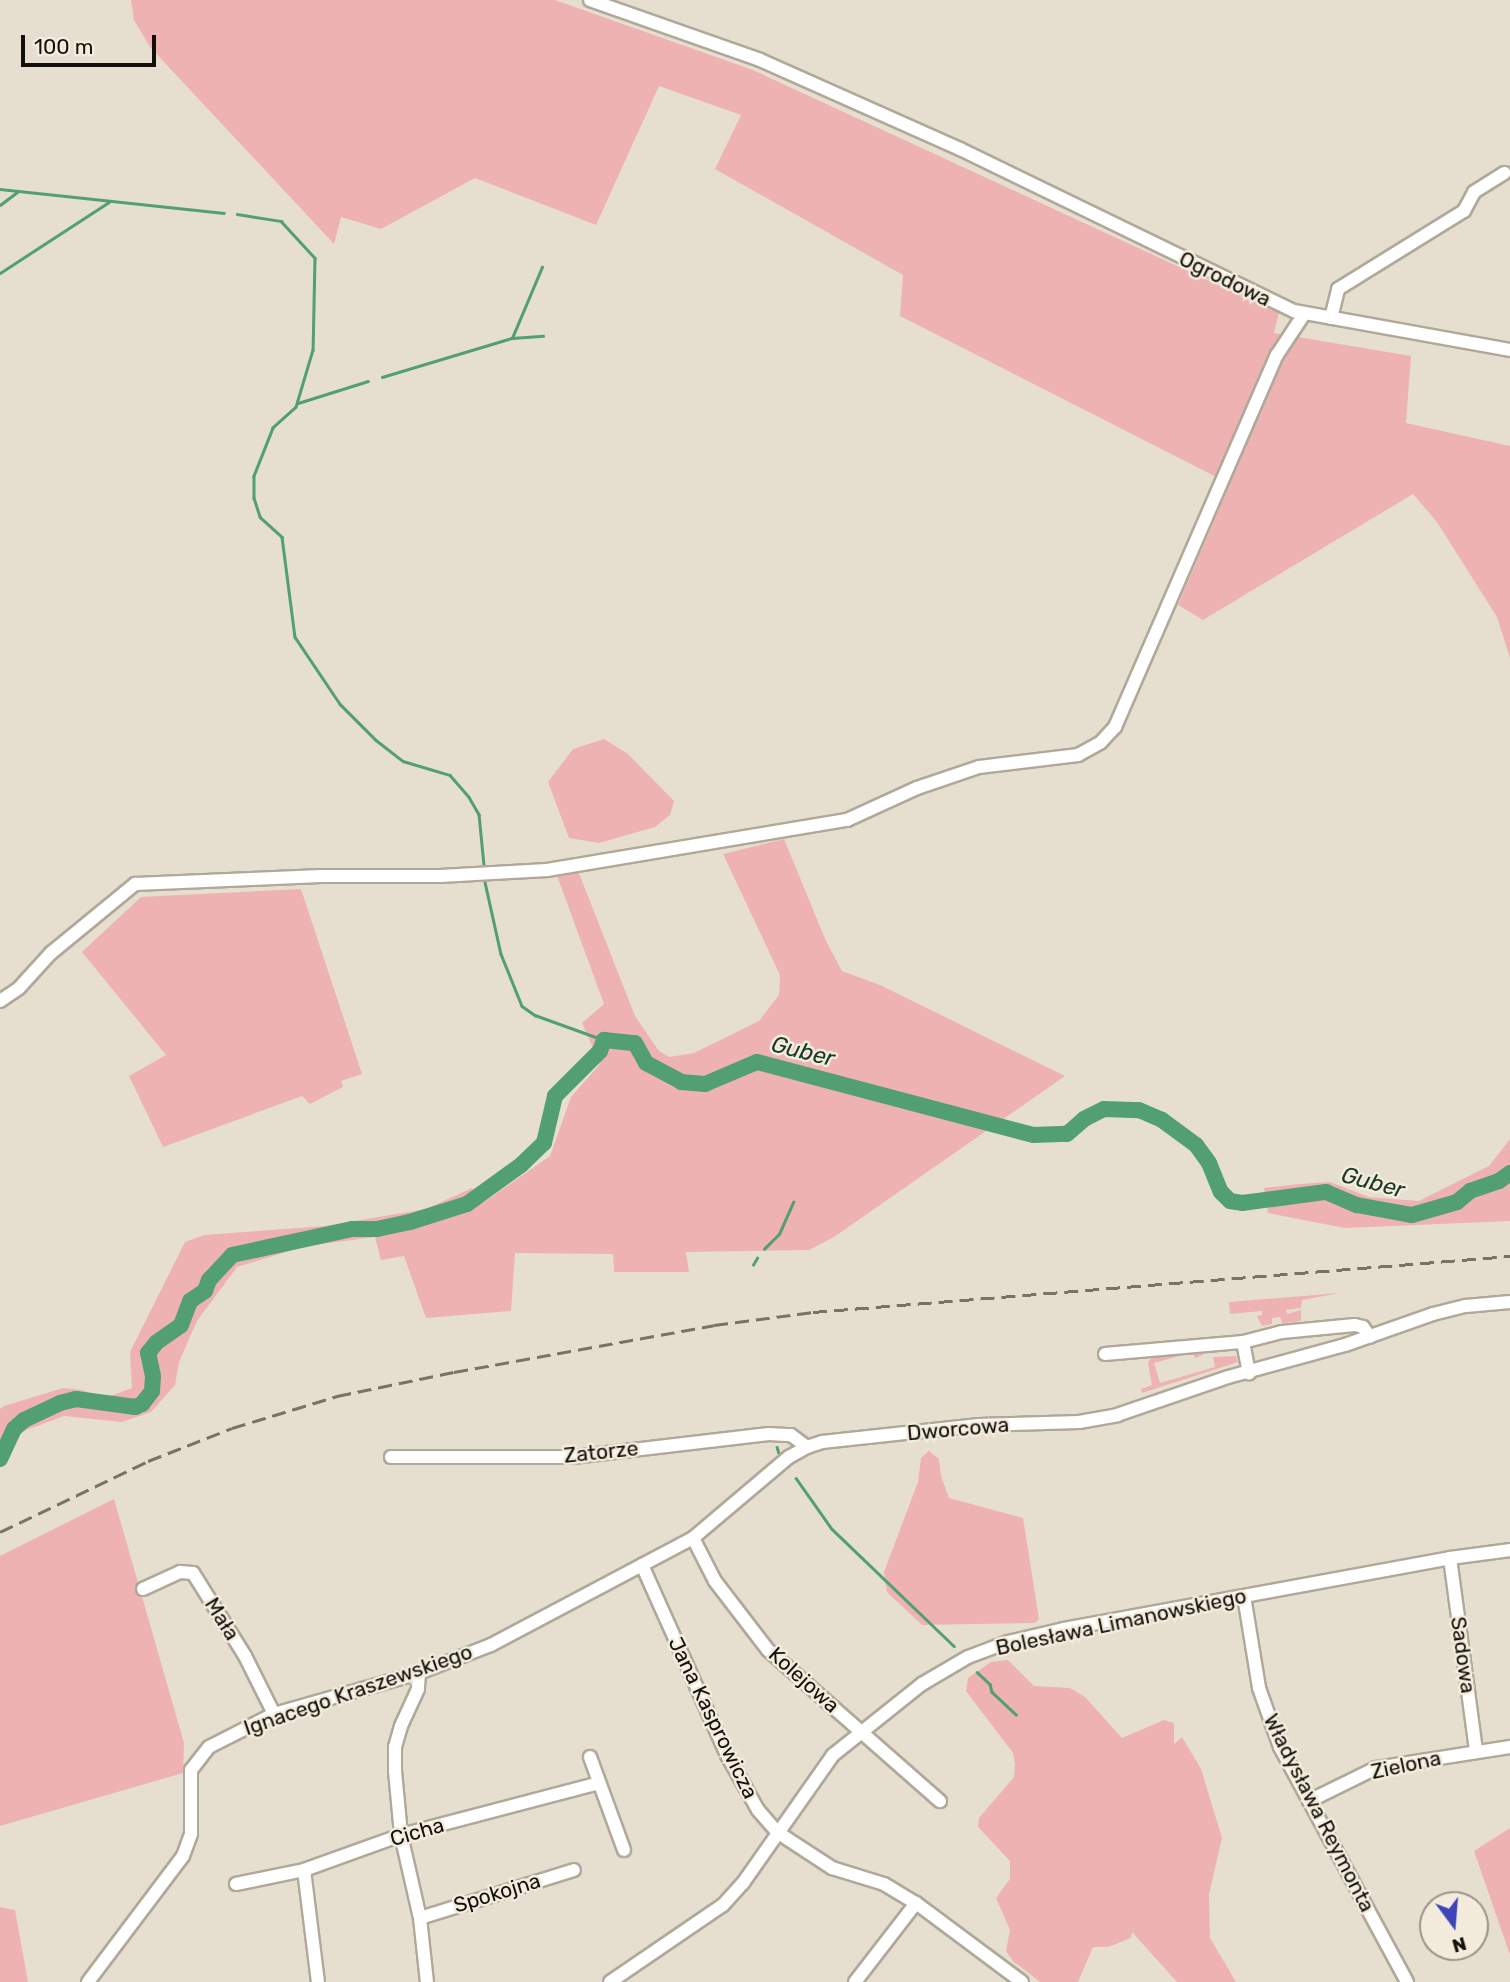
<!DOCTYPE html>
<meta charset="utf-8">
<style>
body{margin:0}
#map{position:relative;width:1510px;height:1982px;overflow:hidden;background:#e6dfcf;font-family:Rubik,sans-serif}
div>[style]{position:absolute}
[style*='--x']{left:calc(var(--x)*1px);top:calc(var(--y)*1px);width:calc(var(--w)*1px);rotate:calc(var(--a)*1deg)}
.green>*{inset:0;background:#eeb2b3}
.stream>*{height:2.5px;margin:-1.25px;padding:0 1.25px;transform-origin:1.25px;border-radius:1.25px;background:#519f72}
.river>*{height:16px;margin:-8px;padding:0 8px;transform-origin:8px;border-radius:8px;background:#519f72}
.roads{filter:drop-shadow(2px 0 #b0a99a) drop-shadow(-2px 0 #b0a99a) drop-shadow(0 2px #b0a99a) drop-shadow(0 -2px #b0a99a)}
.minor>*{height:12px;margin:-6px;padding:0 6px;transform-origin:6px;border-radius:6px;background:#fff}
.rail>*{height:2.5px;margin-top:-1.25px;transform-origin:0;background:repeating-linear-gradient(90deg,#787369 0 14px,transparent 0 21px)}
span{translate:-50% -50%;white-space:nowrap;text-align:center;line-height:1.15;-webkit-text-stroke:5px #f3ecdc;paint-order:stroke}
.street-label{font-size:21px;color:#12100b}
.water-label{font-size:23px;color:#173926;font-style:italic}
.north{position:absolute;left:1419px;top:1891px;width:70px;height:70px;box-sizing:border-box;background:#f3ecdc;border:2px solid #999488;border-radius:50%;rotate:164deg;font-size:19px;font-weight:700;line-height:28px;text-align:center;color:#12100b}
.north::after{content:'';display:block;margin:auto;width:24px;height:32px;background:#3e45b9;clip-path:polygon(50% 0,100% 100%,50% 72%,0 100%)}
.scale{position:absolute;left:21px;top:35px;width:135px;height:32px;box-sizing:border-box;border:4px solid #12100b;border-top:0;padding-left:9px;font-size:21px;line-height:24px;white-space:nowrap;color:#12100b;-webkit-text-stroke:5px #f3ecdc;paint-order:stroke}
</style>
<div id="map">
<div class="green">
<i style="clip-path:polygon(131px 0,555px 0,753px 70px,1279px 313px,1274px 333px,1411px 356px,1406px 423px,1510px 446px,1510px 658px,1497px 617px,1437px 522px,1413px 494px,1203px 620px,1178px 605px,1230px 484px,900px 316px,903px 275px,715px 169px,741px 115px,659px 86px,596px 225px,475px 178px,381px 229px,341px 217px,334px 244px,150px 47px,134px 20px)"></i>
<i style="clip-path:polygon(604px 739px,628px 754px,674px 801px,670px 815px,655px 827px,599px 843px,569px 838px,548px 782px,573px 749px)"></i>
<i style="clip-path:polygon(784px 839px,826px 941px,842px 971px,880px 985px,1065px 1076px,834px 1237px,809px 1250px,686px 1252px,689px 1272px,614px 1272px,613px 1254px,515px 1253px,511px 1311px,426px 1318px,404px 1256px,381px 1260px,375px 1237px,306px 1246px,237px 1267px,197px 1321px,179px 1362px,175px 1385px,151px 1412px,122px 1422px,64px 1416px,0 1440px,0 1409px,4px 1406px,63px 1388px,82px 1390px,105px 1398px,132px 1388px,130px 1352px,185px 1242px,204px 1235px,325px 1226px,426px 1209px,472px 1188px,484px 1202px,550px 1156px,571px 1097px,600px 1064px,582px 1023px,604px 1004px,552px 862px,573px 858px,635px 1016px,659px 1051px,669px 1057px,694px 1053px,759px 1021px,779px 995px,780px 975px,723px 854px)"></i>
<i style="clip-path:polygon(301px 889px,362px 1074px,341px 1081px,343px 1087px,310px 1104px,302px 1096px,163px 1147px,129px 1076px,166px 1055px,82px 952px,141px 897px)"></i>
<i style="clip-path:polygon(1510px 1139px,1510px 1221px,1345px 1228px,1268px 1213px,1264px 1188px,1300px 1184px,1330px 1182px,1369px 1197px,1419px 1201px,1489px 1166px)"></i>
<i style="clip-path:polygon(1340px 1293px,1302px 1300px,1301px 1308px,1286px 1310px,1287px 1314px,1301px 1310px,1301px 1321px,1282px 1323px,1280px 1317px,1272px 1318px,1272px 1324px,1262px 1326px,1257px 1316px,1262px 1315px,1262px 1311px,1230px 1314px,1229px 1302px)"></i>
<i style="clip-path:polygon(1181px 1351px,1201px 1351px,1203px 1355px,1195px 1358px,1193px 1352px,1154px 1363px,1160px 1383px,1215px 1367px,1213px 1357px,1236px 1356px,1238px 1362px,1142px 1393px,1141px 1389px,1152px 1385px,1148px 1363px,1151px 1358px)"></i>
<i style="clip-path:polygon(929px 1451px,939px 1459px,941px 1476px,949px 1498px,1023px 1518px,1039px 1619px,1035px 1623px,922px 1625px,887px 1592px,884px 1572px,918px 1482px,921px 1458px)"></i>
<i style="clip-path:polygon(114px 1499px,184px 1743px,183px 1773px,0 1826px,0 1556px)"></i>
<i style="clip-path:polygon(1008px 1660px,1034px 1686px,1070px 1688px,1085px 1697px,1122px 1738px,1164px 1720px,1174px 1723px,1174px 1744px,1182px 1737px,1201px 1769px,1222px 1838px,1209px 1894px,1210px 1938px,1236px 1982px,1177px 1982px,1132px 1932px,1131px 1938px,1108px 1947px,1093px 1947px,1078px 1982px,1040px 1982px,1013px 1961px,1006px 1951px,1010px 1930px,996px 1898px,1010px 1879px,1010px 1861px,978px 1827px,979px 1818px,1014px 1777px,1015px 1764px,1013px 1753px,966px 1691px,968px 1678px,991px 1662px)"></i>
<i style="clip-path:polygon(1510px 1828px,1510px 1955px,1474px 1851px)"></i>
<i style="clip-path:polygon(0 1907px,15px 1910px,28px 1982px,0 1982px)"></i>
</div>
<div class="stream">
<i style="--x:0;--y:189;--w:225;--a:6.1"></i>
<i style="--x:0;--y:205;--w:21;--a:-37"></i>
<i style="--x:237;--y:214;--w:45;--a:9"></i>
<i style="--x:281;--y:221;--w:50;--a:47.4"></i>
<i style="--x:315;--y:258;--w:92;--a:91.2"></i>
<i style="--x:313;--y:350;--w:59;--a:106.6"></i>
<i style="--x:296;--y:407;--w:31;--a:138"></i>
<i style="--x:273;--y:428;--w:52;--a:111.6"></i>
<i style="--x:254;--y:476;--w:22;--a:90"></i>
<i style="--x:254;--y:498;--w:20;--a:72"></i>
<i style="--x:260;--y:517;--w:30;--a:42"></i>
<i style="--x:282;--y:537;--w:101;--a:82.6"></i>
<i style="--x:295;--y:637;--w:81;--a:56.1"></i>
<i style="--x:340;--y:704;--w:51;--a:45"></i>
<i style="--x:376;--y:740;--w:34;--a:38"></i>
<i style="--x:403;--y:761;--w:49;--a:16.6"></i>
<i style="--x:450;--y:775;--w:29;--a:49"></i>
<i style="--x:469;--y:797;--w:20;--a:60"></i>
<i style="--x:479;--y:814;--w:51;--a:84.4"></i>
<i style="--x:0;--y:273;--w:130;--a:-33.1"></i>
<i style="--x:512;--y:338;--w:77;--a:-67.1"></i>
<i style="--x:382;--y:377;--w:136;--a:-16.7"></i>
<i style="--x:512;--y:338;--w:31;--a:-4"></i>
<i style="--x:298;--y:403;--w:73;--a:-17.4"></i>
<i style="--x:485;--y:882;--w:74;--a:77.5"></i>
<i style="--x:501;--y:954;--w:56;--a:68"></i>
<i style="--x:522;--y:1006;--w:16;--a:35"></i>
<i style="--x:535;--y:1015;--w:73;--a:19.9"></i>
<i style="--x:764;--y:1249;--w:21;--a:-45"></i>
<i style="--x:779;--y:1234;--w:35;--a:-66"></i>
<i style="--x:753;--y:1265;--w:8;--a:-60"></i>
<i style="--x:777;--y:1447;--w:6;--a:72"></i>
<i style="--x:796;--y:1478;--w:62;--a:54.8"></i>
<i style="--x:832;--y:1529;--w:169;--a:43.8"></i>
<i style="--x:977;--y:1672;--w:18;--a:43"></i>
<i style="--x:990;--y:1684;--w:8;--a:76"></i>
<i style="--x:992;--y:1692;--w:33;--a:43"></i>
</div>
<div class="river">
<i style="--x:0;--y:1459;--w:33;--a:-65"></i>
<i style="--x:14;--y:1429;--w:13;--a:-42"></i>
<i style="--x:24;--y:1420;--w:40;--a:-25"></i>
<i style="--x:60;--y:1403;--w:16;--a:-14"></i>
<i style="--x:76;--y:1399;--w:60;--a:7.7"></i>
<i style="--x:135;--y:1407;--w:8;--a:-23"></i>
<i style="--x:142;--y:1404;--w:16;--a:-52"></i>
<i style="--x:152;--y:1391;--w:15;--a:-86"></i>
<i style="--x:153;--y:1376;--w:24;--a:-102"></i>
<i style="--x:148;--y:1353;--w:14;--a:-51"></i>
<i style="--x:157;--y:1342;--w:29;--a:-35"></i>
<i style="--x:181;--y:1325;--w:26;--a:-69"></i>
<i style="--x:190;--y:1301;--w:18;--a:-34"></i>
<i style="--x:205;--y:1291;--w:12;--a:-70"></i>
<i style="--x:209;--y:1280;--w:34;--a:-47"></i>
<i style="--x:232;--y:1255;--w:123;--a:-12.2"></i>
<i style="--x:352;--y:1229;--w:25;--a:0"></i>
<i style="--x:377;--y:1229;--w:34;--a:-12"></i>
<i style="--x:410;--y:1222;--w:60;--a:-17.5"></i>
<i style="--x:467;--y:1204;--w:67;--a:-35.8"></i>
<i style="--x:521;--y:1165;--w:32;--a:-44"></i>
<i style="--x:544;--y:1143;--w:48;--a:-76.8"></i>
<i style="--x:555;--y:1096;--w:64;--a:-45"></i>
<i style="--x:600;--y:1051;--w:12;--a:-70"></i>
<i style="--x:604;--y:1040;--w:31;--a:6"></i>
<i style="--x:635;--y:1043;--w:23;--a:61"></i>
<i style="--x:646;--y:1063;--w:40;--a:28"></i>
<i style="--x:681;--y:1082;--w:24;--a:5"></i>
<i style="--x:705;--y:1084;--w:56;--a:-22.9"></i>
<i style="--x:757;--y:1062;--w:285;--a:14.8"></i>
<i style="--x:1033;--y:1135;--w:34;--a:-2"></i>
<i style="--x:1067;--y:1134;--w:23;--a:-41"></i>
<i style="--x:1084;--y:1119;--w:22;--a:-27"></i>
<i style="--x:1104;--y:1109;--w:35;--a:2"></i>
<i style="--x:1139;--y:1110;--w:25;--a:23"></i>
<i style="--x:1162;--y:1120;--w:42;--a:36.3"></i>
<i style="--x:1196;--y:1145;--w:22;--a:54"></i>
<i style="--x:1209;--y:1163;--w:31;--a:68"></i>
<i style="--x:1221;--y:1192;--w:13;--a:45"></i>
<i style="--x:1230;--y:1201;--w:12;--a:9"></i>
<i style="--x:1242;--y:1203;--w:85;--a:-7.5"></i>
<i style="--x:1326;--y:1192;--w:34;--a:23"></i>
<i style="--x:1357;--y:1205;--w:56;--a:10.3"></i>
<i style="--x:1412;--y:1215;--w:47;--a:-16.1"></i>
<i style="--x:1457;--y:1202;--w:17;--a:-40"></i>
<i style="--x:1470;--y:1191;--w:31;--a:-19"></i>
<i style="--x:1499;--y:1181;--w:14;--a:-36"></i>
</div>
<div class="roads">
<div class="minor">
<i style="--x:590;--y:0;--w:180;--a:19.4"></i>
<i style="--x:760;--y:60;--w:219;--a:24"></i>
<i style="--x:960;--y:149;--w:371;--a:25.9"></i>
<i style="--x:1294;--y:311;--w:219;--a:10.2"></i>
<i style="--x:1331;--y:318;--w:30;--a:-76"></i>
<i style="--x:1338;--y:289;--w:148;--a:-31.8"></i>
<i style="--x:1464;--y:211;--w:21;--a:-62"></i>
<i style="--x:1474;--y:192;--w:36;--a:-32"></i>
<i style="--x:0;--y:1001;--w:23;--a:-34"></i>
<i style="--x:19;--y:988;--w:47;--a:-47.6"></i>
<i style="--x:51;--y:953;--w:109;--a:-39.4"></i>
<i style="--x:135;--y:884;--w:186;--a:-2.5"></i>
<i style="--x:321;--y:876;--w:119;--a:0"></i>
<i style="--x:440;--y:876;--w:107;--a:-3.2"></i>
<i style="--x:547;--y:870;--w:304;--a:-9.5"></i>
<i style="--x:847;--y:820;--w:77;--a:-24.6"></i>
<i style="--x:917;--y:788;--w:65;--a:-18.7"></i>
<i style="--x:979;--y:767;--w:100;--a:-6.9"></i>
<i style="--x:1078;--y:755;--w:26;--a:-29"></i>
<i style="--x:1101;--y:742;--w:21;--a:-47"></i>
<i style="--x:1115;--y:727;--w:406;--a:-66.5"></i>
<i style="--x:1277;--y:355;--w:49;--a:-56.6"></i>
<i style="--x:1243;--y:1342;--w:32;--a:79"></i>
<i style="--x:1105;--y:1354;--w:139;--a:-5"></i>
<i style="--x:1243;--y:1342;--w:40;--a:-14.4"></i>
<i style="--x:1282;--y:1332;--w:73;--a:-5.5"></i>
<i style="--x:1355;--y:1325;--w:8;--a:14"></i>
<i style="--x:1363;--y:1327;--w:12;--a:55"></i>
<i style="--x:391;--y:1457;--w:182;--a:0"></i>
<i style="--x:573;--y:1457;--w:197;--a:-6.7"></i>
<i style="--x:769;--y:1434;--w:22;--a:3"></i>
<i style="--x:791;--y:1435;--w:20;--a:37"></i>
<i style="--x:693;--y:1538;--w:48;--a:62.9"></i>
<i style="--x:715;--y:1581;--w:87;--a:52.5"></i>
<i style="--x:768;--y:1650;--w:229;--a:41.3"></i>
<i style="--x:1450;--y:1558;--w:195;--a:82.3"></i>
<i style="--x:642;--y:1565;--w:208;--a:65.9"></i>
<i style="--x:727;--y:1755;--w:63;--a:60.6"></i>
<i style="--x:758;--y:1810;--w:29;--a:49"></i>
<i style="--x:777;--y:1832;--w:66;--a:33.2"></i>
<i style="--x:832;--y:1868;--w:54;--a:17.1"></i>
<i style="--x:884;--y:1884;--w:37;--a:31"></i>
<i style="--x:916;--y:1903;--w:132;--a:36.7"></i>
<i style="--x:143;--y:1589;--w:41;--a:-24.7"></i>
<i style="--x:180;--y:1572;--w:13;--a:4"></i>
<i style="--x:193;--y:1573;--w:98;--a:57.9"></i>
<i style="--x:245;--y:1656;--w:65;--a:63.4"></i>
<i style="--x:1244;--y:1596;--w:93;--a:80.7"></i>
<i style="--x:1259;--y:1688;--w:63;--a:70.4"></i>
<i style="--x:1280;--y:1747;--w:267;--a:61.6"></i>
<i style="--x:419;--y:1673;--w:16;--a:94"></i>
<i style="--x:418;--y:1689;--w:41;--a:114.7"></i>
<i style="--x:401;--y:1726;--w:22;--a:106"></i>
<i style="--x:395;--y:1747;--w:24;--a:90"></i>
<i style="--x:395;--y:1771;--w:64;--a:84.6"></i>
<i style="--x:401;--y:1835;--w:85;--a:77.1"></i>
<i style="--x:420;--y:1918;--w:64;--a:83.8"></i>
<i style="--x:590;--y:1757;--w:99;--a:69.9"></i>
<i style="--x:1309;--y:1801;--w:75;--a:-26.2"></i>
<i style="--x:1376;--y:1768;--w:136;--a:-8.9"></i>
<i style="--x:304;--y:1870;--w:113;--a:82.9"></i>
<i style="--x:236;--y:1884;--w:69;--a:-11.6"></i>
<i style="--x:304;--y:1870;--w:103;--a:-19.8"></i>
<i style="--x:401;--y:1835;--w:205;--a:-14.7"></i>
<i style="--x:420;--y:1918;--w:161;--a:-17.3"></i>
<i style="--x:88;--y:1982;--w:158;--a:-53"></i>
<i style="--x:183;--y:1856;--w:23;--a:-70"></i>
<i style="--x:191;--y:1834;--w:64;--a:-90"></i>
<i style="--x:191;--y:1770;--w:29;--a:-52"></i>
<i style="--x:209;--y:1747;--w:73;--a:-26.9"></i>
<i style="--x:274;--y:1714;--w:151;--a:-15.8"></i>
<i style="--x:419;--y:1673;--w:77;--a:-21.3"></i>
<i style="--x:491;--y:1645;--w:229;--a:-27.9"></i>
<i style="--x:693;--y:1538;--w:126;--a:-40.2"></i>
<i style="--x:789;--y:1457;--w:21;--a:-29"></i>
<i style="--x:807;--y:1447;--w:16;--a:-18"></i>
<i style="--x:822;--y:1442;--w:158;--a:-6.2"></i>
<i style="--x:979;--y:1425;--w:100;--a:-1.7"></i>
<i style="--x:1079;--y:1422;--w:39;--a:-10"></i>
<i style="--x:1117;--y:1415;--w:117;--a:-18.9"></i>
<i style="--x:1228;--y:1377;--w:121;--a:-15.3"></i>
<i style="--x:1345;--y:1345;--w:93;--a:-19.4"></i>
<i style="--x:1433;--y:1314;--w:34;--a:-14"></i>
<i style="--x:1466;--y:1306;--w:44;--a:-5.2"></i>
<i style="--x:610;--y:1982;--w:137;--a:-34.3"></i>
<i style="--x:723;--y:1905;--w:30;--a:-48"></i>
<i style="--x:743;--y:1883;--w:156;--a:-54.9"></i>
<i style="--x:833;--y:1755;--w:114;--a:-38.6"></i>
<i style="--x:922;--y:1684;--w:53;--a:-30.4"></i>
<i style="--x:968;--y:1657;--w:43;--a:-20.6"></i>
<i style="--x:1008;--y:1642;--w:57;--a:-13.1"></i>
<i style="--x:1064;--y:1629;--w:392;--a:-10.4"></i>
<i style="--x:1450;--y:1558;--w:61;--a:-7.6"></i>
<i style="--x:855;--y:1982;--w:100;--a:-52.3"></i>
</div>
</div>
<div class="rail">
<i style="--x:0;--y:1532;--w:164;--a:-25.6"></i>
<i style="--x:148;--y:1461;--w:90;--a:-21.4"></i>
<i style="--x:232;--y:1428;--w:110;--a:-16.9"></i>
<i style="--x:337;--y:1396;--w:119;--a:-11.6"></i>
<i style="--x:454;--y:1372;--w:264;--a:-10.2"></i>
<i style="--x:714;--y:1325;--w:100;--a:-7.5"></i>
<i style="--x:813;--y:1312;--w:699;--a:-4.59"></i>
</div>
<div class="street-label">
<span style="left:1225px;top:279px;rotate:26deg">Ogrodowa</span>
<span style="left:958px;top:1429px;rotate:-5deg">Dworcowa</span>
<span style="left:601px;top:1452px;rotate:-6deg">Zatorze</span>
<span style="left:222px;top:1619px;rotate:58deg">Mała</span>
<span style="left:1121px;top:1622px;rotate:-12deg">Bolesława Limanowskiego</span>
<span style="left:1463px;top:1655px;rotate:82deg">Sadowa</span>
<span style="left:804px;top:1680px;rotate:42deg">Kolejowa</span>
<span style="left:358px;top:1690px;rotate:-19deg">Ignacego Kraszewskiego</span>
<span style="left:713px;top:1718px;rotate:64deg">Jana Kasprowicza</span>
<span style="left:1406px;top:1765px;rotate:-12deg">Zielona</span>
<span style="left:1319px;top:1813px;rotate:63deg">Władysława Reymonta</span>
<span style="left:417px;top:1832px;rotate:-16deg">Cicha</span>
<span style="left:497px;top:1893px;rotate:-17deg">Spokojna</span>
</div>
<div class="water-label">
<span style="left:803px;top:1051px;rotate:14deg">Guber</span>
<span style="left:1373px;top:1182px;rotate:15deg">Guber</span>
</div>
<div class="north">N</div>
<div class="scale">100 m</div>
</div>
